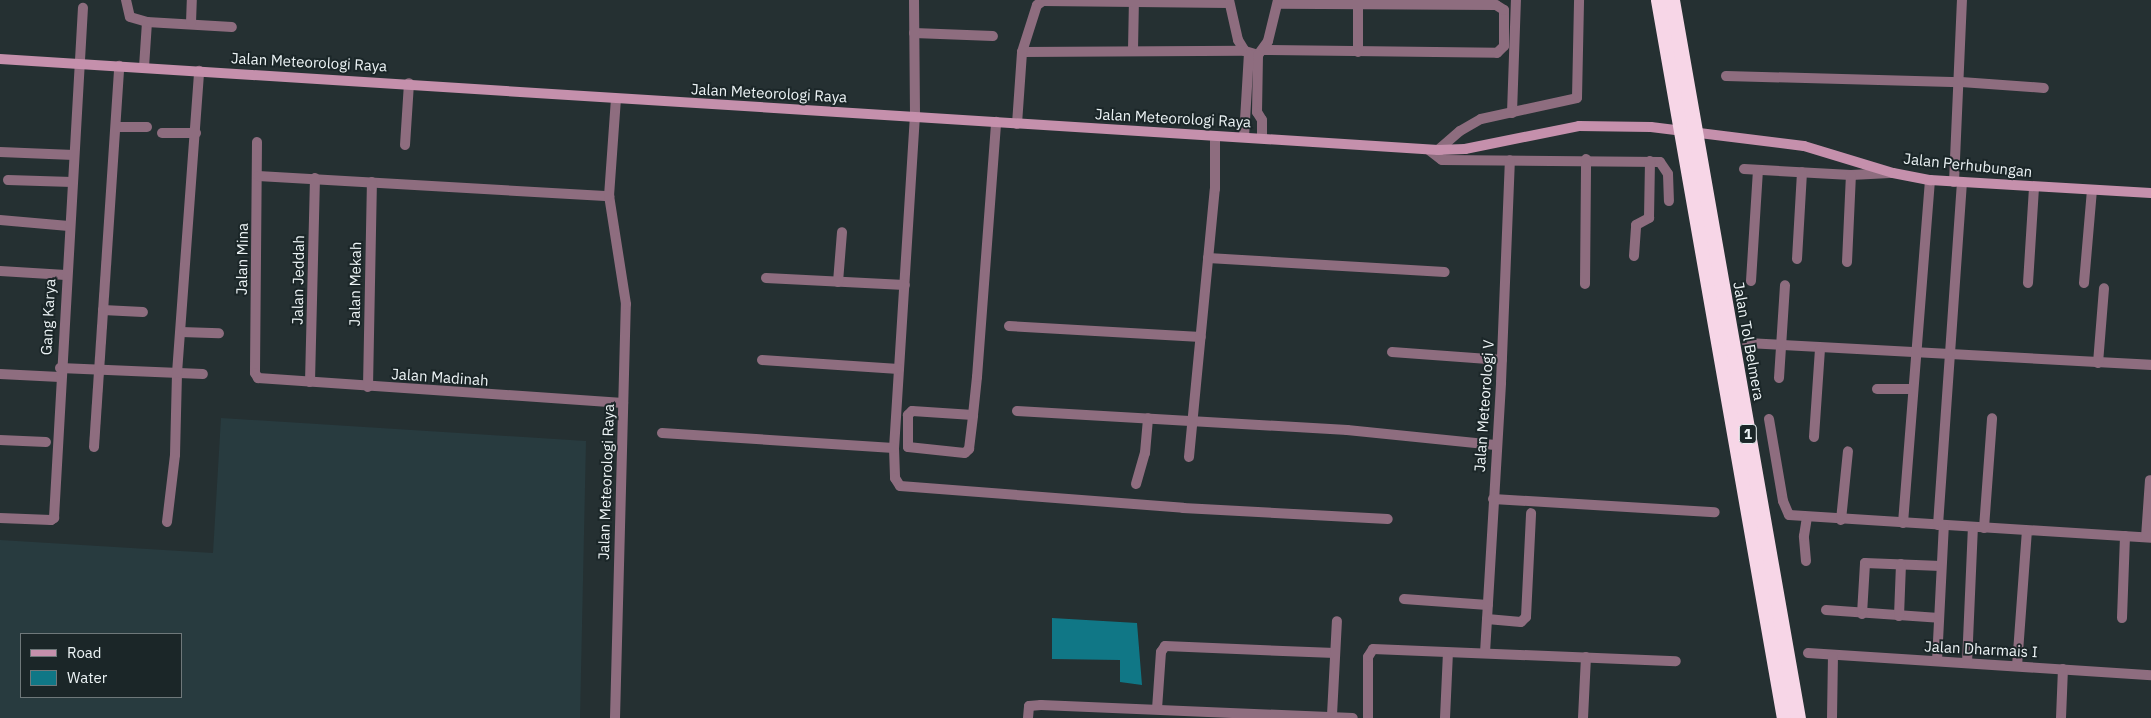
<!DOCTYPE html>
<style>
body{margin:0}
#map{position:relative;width:2151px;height:718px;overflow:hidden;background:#253032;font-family:"IBM Plex Sans",sans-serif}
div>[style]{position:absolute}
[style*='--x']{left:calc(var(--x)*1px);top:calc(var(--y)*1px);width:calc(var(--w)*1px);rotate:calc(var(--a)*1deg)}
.built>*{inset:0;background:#283b3f}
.water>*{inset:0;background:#107786}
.minor>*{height:10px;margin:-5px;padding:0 5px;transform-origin:5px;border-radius:5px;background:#8e6d7f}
.tertiary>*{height:10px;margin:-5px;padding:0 5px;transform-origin:5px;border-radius:5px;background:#8e6d7f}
.secondary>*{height:10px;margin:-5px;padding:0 5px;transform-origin:5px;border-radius:5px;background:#c590ac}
.motorway>*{height:15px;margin:-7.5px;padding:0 7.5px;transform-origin:7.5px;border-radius:7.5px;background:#f7d6e7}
span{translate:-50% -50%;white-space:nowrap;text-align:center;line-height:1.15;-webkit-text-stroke:4px #1b2628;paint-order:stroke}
.shield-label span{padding:1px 4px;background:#1b2628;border:1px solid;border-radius:4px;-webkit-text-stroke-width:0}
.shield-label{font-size:14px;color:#edf4f6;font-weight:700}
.street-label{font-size:15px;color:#edf4f6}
.legend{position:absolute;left:20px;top:633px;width:162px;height:65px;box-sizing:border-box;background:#1b2628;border:1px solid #6f787a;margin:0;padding:6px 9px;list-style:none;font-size:15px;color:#edf4f6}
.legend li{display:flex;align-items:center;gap:10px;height:25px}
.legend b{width:25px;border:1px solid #6f787a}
</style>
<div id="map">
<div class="built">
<i style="clip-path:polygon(evenodd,221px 418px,586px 441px,580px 718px,0 718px,0 540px,213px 553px,221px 418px,181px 634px,181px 697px,21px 697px,21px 634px,181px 634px)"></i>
</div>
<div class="water">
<i style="clip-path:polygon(1052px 618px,1137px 623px,1142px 685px,1120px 682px,1120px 660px,1052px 659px)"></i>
</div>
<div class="minor">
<i style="--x:126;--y:0;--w:17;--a:77"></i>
<i style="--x:130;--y:17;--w:18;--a:16"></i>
<i style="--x:147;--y:22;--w:45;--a:93.8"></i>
<i style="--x:1229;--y:0;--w:41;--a:77.3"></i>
<i style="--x:1238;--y:40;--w:13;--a:58"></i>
<i style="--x:1245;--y:51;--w:14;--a:17"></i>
<i style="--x:1258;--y:55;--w:17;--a:-54"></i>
<i style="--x:1268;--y:41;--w:42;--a:-76.3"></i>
<i style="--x:147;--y:22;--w:85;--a:3.4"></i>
<i style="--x:191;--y:23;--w:23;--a:-88"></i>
<i style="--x:914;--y:33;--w:79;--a:2.2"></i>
<i style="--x:1133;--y:50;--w:50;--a:-88.9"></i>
<i style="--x:1263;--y:50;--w:234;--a:0.7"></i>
<i style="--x:1497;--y:53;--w:10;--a:-45"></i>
<i style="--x:1504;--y:46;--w:36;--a:-90"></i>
<i style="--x:1504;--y:10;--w:9;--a:-148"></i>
<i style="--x:1496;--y:5;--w:218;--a:-179.7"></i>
<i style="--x:1022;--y:52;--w:223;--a:-0.3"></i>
<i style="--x:1358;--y:52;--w:52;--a:-90"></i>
<i style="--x:1258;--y:55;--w:57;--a:91"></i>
<i style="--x:1257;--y:112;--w:9;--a:58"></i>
<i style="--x:1262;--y:120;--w:18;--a:90"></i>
<i style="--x:1726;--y:76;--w:235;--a:1.5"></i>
<i style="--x:1961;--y:82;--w:83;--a:4.1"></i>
<i style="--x:1512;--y:113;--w:113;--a:-88"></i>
<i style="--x:915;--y:115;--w:334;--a:93.6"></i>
<i style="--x:894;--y:448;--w:30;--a:88"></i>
<i style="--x:895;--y:478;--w:9;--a:58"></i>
<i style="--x:900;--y:486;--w:284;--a:4.4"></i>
<i style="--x:1183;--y:508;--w:205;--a:3.1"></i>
<i style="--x:1017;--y:124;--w:72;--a:-86"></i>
<i style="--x:1022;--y:52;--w:49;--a:-72.3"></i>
<i style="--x:1037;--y:5;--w:7;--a:-34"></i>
<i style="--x:1043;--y:1;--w:186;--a:0.6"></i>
<i style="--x:116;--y:127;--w:31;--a:0"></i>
<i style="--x:162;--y:133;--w:34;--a:0"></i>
<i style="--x:1244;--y:137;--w:83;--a:-86.6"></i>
<i style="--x:257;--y:142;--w:231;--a:90.5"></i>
<i style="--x:255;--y:373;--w:6;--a:59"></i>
<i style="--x:258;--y:378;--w:366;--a:3.9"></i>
<i style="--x:405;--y:145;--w:62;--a:-86.3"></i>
<i style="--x:1429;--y:150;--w:16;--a:38"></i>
<i style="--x:1442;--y:160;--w:218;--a:0.5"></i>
<i style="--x:1660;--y:162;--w:14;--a:56"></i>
<i style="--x:1668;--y:174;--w:27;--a:88"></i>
<i style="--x:1438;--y:150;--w:29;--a:-41"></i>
<i style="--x:1460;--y:131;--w:24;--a:-30"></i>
<i style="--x:1481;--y:119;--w:98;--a:-12.3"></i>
<i style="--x:1577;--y:98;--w:98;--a:-88.8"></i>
<i style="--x:0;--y:152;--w:74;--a:2.3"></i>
<i style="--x:1744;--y:169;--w:107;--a:3.2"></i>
<i style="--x:1851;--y:175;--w:39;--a:-3"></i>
<i style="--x:258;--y:176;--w:352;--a:3.3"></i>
<i style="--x:8;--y:180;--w:64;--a:1.8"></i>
<i style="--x:1954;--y:182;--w:182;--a:-87.5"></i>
<i style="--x:0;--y:220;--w:69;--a:5"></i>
<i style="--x:1634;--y:256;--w:31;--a:-86"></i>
<i style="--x:1636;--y:225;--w:15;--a:-28"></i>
<i style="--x:1649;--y:218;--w:57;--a:-89"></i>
<i style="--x:1208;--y:258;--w:237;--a:3.4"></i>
<i style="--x:1797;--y:259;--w:87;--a:-86.7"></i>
<i style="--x:1847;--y:262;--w:87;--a:-87.4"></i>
<i style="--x:0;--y:271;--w:66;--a:3.5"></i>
<i style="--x:766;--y:278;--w:139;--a:2.9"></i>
<i style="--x:1751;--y:281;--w:111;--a:-86.4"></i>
<i style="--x:838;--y:282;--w:50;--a:-85.4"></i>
<i style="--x:2028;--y:283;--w:96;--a:-86.4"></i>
<i style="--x:2084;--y:283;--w:93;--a:-85.1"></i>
<i style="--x:1585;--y:284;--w:125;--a:-89.5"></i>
<i style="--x:103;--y:310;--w:40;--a:2.9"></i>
<i style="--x:1009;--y:326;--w:192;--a:3.3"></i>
<i style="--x:181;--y:332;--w:38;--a:2"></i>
<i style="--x:1747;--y:343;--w:405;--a:3.1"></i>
<i style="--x:1392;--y:352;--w:110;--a:4.2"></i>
<i style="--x:762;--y:360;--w:137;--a:3.8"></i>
<i style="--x:2098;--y:363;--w:75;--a:-85.4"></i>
<i style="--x:60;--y:368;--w:143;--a:2.4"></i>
<i style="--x:0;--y:374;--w:60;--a:2.9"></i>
<i style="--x:1779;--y:378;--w:93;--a:-86.3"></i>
<i style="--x:310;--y:382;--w:204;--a:-88.6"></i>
<i style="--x:368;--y:387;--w:205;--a:-88.9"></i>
<i style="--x:1877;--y:389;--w:36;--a:0"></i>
<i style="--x:1017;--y:411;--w:331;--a:3.3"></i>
<i style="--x:1347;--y:430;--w:149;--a:5.8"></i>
<i style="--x:973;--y:415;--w:61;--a:-176.2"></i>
<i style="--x:912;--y:411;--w:6;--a:135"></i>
<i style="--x:908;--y:415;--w:32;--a:90"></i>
<i style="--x:908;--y:447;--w:57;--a:6"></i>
<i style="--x:965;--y:453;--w:6;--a:-45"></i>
<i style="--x:969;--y:449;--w:34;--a:-83"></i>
<i style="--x:973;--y:415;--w:38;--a:-84"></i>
<i style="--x:977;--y:377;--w:256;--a:-85.7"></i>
<i style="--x:1769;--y:419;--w:83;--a:80.3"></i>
<i style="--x:1783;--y:501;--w:15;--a:67"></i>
<i style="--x:1789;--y:515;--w:363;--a:3.6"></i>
<i style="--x:662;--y:433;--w:232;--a:3.7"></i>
<i style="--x:1814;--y:437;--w:88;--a:-86.1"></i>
<i style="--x:0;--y:440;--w:46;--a:2.5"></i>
<i style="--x:94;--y:447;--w:382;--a:-86.2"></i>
<i style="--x:1189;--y:457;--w:269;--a:-84.5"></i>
<i style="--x:1215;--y:189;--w:53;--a:-90"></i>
<i style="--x:1136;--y:484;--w:32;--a:-74"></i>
<i style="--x:1145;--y:453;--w:35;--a:-85"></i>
<i style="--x:1493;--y:499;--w:222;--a:3.4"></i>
<i style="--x:0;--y:518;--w:51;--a:2.2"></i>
<i style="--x:51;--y:520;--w:4;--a:-34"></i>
<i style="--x:54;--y:518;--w:511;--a:-86.75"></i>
<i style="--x:1841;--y:520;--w:69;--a:-84.2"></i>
<i style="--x:167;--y:522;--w:67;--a:-83.2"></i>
<i style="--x:175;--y:455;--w:82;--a:-88.6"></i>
<i style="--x:177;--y:373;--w:303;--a:-85.8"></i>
<i style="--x:1903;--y:523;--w:344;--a:-85.5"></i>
<i style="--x:1938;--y:525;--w:343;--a:-86"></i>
<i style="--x:1984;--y:528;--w:110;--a:-85.8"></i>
<i style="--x:2146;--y:537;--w:57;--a:-86"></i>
<i style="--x:1806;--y:561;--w:25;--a:-95"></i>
<i style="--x:1804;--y:536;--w:19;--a:-81"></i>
<i style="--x:1404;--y:599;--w:84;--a:4.1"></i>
<i style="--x:1826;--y:610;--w:113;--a:4"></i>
<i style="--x:1862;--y:614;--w:51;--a:-86.6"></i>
<i style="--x:1865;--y:563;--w:76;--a:2.3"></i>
<i style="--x:1899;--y:616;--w:52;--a:-87.8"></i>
<i style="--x:2122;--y:618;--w:82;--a:-87.9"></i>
<i style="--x:1487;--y:619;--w:34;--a:5"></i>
<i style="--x:1521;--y:622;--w:7;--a:-45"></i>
<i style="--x:1526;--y:617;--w:104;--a:-87.2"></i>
<i style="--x:1485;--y:653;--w:271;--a:-86.6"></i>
<i style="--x:1501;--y:382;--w:222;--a:-87.7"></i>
<i style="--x:1808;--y:653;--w:344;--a:3.7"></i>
<i style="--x:1937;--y:661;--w:136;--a:-87.1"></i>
<i style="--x:1967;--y:663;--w:135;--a:-87.5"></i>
<i style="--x:2017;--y:666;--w:135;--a:-85.8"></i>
<i style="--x:1157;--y:709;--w:57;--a:-86"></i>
<i style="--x:1161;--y:652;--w:7;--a:-56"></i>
<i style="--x:1165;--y:646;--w:170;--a:2.4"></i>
<i style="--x:1332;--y:715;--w:94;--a:-87"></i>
<i style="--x:1028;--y:718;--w:12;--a:-85"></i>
<i style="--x:1029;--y:706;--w:12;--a:-5"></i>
<i style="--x:1041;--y:705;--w:312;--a:2.4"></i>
<i style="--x:1368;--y:718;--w:61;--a:-90"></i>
<i style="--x:1368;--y:657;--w:9;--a:-58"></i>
<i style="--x:1373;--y:649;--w:303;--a:2.3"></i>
<i style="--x:1445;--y:718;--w:65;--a:-87.4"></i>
<i style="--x:1583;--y:718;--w:61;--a:-87.2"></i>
<i style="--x:1832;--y:718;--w:62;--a:-89.1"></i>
<i style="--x:2061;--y:718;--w:49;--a:-87.7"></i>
</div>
<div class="tertiary">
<i style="--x:914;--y:0;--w:115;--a:89.5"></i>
<i style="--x:615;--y:718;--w:414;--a:-88.5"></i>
<i style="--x:626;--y:304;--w:109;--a:-98.9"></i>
<i style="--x:609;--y:196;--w:97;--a:-85.9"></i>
</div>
<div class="secondary">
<i style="--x:0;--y:59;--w:1441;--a:3.62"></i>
<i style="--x:1438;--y:150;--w:27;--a:-2"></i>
<i style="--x:1465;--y:149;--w:116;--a:-11.4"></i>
<i style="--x:1579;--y:126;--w:72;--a:0.8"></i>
<i style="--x:1651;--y:127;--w:154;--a:7.1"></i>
<i style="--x:1804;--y:146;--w:93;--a:16.9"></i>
<i style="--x:1893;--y:173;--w:38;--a:11"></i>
<i style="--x:1930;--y:180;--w:221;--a:3.4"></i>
</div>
<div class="motorway">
<i style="--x:1658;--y:0;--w:729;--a:80.05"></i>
<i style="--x:1672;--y:0;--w:729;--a:80.05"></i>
</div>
<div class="shield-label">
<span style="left:1748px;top:434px">1</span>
</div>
<div class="street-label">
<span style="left:309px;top:62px;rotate:3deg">Jalan Meteorologi Raya</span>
<span style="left:769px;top:93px;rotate:3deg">Jalan Meteorologi Raya</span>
<span style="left:1173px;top:118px;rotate:3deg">Jalan Meteorologi Raya</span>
<span style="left:1968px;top:165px;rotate:6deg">Jalan Perhubungan</span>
<span style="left:242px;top:259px;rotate:-89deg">Jalan Mina</span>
<span style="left:298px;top:280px;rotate:-89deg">Jalan Jeddah</span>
<span style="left:355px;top:284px;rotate:-89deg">Jalan Mekah</span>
<span style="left:48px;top:317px;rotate:-87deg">Gang Karya</span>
<span style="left:1749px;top:341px;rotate:80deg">Jalan Tol Belmera</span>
<span style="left:440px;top:377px;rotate:4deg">Jalan Madinah</span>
<span style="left:1484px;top:406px;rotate:-86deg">Jalan Meteorologi V</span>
<span style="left:606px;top:482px;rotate:-88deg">Jalan Meteorologi Raya</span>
<span style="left:1981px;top:649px;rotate:3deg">Jalan Dharmais I</span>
</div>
<ul class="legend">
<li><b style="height:6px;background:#c590ac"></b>Road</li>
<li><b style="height:14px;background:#107786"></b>Water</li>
</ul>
</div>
